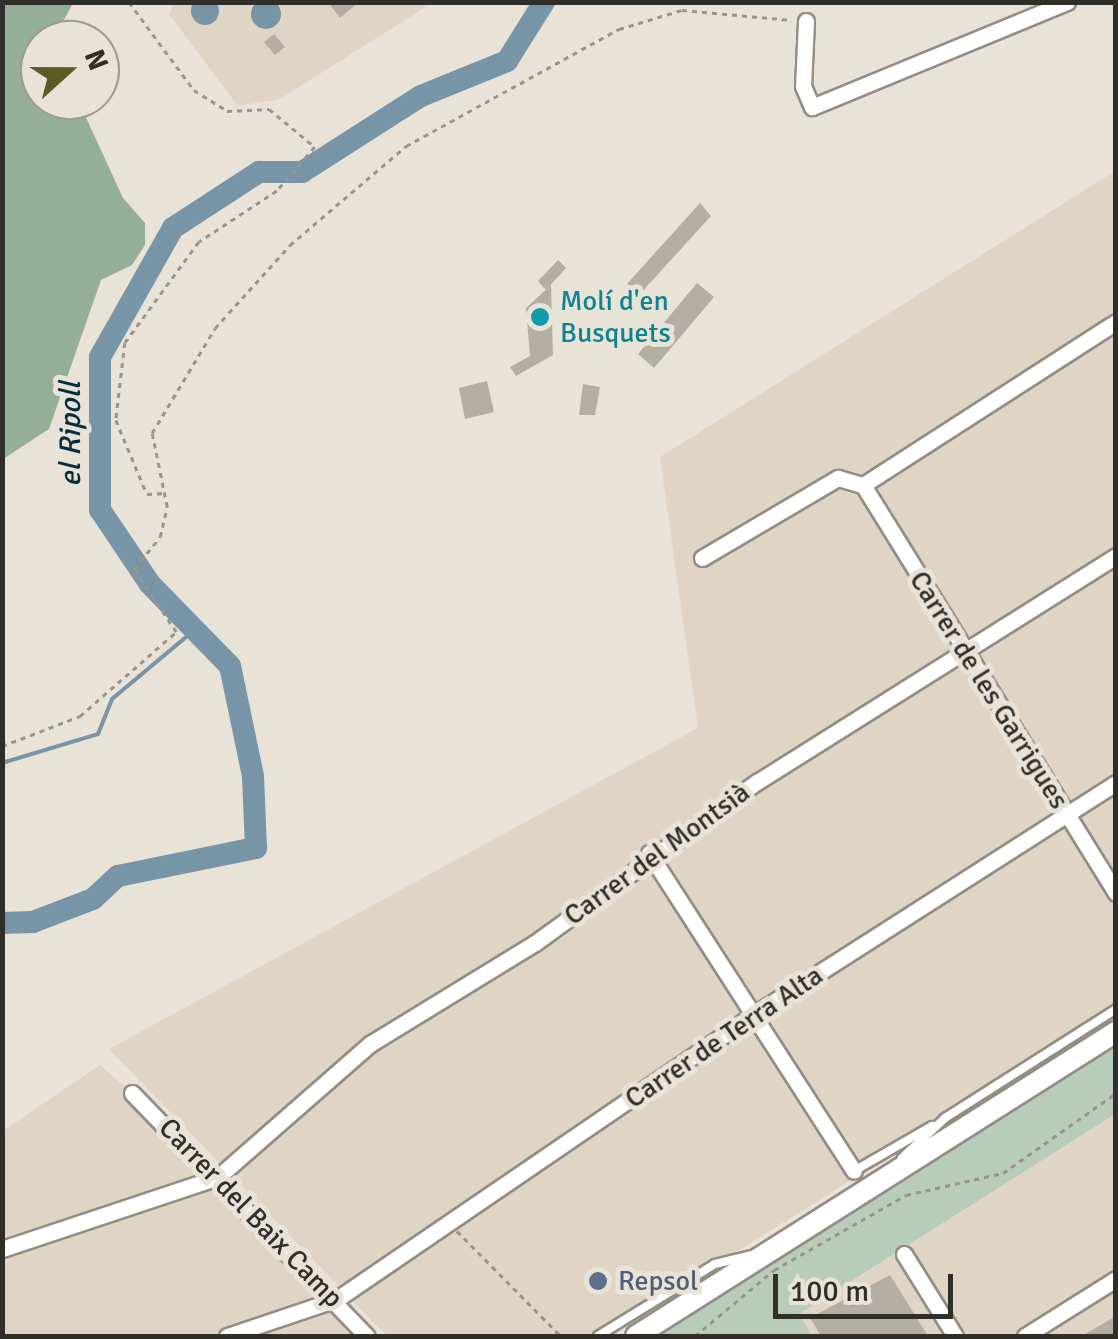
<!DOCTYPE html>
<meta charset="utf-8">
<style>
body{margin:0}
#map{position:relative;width:1118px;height:1339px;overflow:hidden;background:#e9e2d7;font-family:Signika,sans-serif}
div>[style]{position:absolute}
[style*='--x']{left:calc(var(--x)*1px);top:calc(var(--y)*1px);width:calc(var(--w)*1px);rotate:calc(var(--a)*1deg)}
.built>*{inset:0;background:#e0d5c4}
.green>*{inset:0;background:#b7cdba}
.forest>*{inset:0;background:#94ae98}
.water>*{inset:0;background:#7795a6}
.round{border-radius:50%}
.stream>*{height:4px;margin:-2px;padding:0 2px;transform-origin:2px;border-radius:2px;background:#7795a6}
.river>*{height:22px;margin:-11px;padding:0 11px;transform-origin:11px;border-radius:11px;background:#7795a6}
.building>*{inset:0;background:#b4ada2}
.path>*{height:2.5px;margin-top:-1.25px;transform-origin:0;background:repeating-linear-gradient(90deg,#99948c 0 5px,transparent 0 10px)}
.roads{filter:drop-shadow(2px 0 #948d83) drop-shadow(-2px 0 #948d83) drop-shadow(0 2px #948d83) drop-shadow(0 -2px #948d83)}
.lane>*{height:8px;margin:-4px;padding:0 4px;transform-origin:4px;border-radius:4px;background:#fff}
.street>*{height:15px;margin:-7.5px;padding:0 7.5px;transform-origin:7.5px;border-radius:7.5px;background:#fff}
.secondary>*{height:20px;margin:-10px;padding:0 10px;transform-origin:10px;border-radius:10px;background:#fff}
.dots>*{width:28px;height:28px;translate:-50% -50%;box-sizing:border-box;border:5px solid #e9e2d7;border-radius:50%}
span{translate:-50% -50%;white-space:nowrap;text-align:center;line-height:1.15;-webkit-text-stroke:10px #e9e2d7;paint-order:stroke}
.culture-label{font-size:28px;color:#0d838f}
.left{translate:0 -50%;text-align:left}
.street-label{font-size:28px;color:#302e29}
.service-label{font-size:28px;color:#4e5e75}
.water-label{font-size:30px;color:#022e41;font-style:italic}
.frame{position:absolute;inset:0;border:5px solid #302e29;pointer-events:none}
.north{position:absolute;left:20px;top:20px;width:100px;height:100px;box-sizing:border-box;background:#e9e2d7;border:2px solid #9f9a91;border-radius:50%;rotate:69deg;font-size:28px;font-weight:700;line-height:40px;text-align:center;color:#302e29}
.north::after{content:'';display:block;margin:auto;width:35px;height:45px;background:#5c5b28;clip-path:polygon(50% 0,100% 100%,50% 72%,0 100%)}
.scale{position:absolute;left:773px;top:1274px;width:180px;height:45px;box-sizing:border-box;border:5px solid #302e29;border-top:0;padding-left:12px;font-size:30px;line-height:35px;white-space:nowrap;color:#302e29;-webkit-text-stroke:8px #e9e2d7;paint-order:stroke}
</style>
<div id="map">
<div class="built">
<i style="clip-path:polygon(175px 2px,432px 3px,280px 99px,238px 106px,169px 14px)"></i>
<i style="clip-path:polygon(1115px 171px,1115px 1015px,602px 1336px,387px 1336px,109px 1049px,698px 728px,660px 457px)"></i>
<i style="clip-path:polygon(1115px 1053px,1115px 1336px,667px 1336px)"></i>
<i style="clip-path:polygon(100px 1065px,132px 1093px,367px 1336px,3px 1336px,3px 1131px)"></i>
</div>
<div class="green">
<i style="clip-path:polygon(1115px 1041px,1115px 1114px,799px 1314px,812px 1336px,658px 1336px)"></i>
</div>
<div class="forest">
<i style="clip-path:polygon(3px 2px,73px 3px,53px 40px,40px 40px,40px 100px,78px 100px,123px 198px,145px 223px,145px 245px,132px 265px,101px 280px,49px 429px,3px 459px)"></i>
</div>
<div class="water">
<i class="round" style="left:191px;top:-3px;width:28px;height:28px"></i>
<i class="round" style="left:251px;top:-1px;width:30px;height:30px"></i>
</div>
<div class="stream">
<i style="--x:2;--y:763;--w:100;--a:-16.8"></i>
<i style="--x:98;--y:734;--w:38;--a:-68"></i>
<i style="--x:112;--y:699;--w:112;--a:-39.9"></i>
</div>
<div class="river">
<i style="--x:2;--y:923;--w:31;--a:-2"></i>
<i style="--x:33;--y:922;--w:64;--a:-21"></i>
<i style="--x:93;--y:899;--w:34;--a:-43"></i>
<i style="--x:118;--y:876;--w:141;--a:-11.5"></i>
<i style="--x:256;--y:848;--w:72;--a:-92.4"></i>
<i style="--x:253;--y:776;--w:112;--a:-101.8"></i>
<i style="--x:230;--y:666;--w:115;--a:-134.3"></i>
<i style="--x:150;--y:584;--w:89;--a:-124"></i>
<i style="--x:100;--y:510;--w:153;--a:-90"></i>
<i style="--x:100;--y:357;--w:148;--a:-60.5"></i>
<i style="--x:173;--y:228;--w:103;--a:-33.1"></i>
<i style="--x:259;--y:172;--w:43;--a:0"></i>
<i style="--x:302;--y:172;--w:141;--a:-32.6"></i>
<i style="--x:421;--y:96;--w:93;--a:-22.1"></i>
<i style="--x:507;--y:61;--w:70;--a:-57.9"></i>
</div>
<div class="building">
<i style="clip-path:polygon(328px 2px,359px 2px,340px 18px)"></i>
<i style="clip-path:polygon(274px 34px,285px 47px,275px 55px,264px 42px)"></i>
<i style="clip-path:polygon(700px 203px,711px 216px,639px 295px,627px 284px)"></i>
<i style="clip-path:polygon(558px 260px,566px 268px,546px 290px,538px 281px)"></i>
<i style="clip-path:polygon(697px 283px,714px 297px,654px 368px,638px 354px)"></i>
<i style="clip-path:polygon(551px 285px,553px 355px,516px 376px,510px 367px,530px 356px,526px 308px)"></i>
<i style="clip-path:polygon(487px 381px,494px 412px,465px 419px,459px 388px)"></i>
<i style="clip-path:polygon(583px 384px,600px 387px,595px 415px,579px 415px)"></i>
<i style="clip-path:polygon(890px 1275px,928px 1336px,821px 1336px,810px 1318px)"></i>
<i style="clip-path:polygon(1116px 1316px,1116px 1336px,1082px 1336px)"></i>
</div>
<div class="path">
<i style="--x:129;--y:2;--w:109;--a:53.5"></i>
<i style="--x:194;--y:90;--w:39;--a:32"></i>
<i style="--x:227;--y:111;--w:42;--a:-2.7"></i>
<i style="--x:269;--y:109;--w:60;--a:39.6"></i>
<i style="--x:315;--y:147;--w:58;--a:130.8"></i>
<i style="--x:277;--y:191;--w:93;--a:146.8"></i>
<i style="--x:199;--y:242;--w:125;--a:126.2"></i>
<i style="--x:125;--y:343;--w:78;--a:96.7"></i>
<i style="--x:116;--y:420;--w:80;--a:67.3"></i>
<i style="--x:147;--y:494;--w:19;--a:-3"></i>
<i style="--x:2;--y:746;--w:84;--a:-21"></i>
<i style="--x:80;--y:716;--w:128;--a:-41.2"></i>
<i style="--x:176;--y:632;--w:76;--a:-123.7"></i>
<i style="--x:134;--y:569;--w:41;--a:-50.9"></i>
<i style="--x:160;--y:537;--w:31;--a:-77"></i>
<i style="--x:167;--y:507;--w:76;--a:-101.5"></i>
<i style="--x:152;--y:433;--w:122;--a:-59"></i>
<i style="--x:215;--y:328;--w:112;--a:-47.9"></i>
<i style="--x:290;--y:245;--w:153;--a:-40.5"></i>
<i style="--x:406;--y:146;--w:243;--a:-28.8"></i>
<i style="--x:619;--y:29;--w:66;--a:-16.8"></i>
<i style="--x:682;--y:10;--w:110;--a:5.2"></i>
<i style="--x:457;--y:1231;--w:148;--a:45.3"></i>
<i style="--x:695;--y:1336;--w:103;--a:-39.9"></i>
<i style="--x:774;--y:1270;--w:152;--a:-29.6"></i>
<i style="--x:906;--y:1195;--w:99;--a:-12.8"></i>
<i style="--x:1003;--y:1173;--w:138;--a:-35.3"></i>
</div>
<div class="roads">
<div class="lane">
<i style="--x:902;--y:1158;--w:59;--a:-42.9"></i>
<i style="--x:945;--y:1118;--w:203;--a:-32.5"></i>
<i style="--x:854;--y:1171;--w:90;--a:-30"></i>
<i style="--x:598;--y:1336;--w:137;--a:-31.6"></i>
<i style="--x:715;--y:1264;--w:36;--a:-14"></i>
</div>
<div class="street">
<i style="--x:806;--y:21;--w:65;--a:92.6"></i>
<i style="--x:803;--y:86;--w:23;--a:67"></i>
<i style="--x:812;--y:107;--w:276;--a:-22.4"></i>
<i style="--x:863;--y:485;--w:480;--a:58.2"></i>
<i style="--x:863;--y:485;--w:301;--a:-32.8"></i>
<i style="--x:702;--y:558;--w:158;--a:-30.5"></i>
<i style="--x:838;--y:478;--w:26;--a:16"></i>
<i style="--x:649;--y:853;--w:378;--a:57.2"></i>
<i style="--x:132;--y:1093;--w:338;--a:46"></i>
<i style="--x:2;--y:1249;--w:228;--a:-18.4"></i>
<i style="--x:218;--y:1177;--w:202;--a:-41.2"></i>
<i style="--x:370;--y:1044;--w:193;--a:-31.5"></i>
<i style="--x:535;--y:943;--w:274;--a:-36"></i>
<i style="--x:757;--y:782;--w:424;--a:-32.2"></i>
<i style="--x:904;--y:1254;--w:97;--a:58.1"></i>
<i style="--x:227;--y:1336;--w:116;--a:-18.6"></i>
<i style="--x:337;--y:1299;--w:507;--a:-34.32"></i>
<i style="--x:756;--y:1013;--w:427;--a:-32.6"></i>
<i style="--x:1025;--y:1336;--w:107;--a:-32.1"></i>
</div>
<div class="secondary">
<i style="--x:636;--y:1336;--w:568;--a:-32.35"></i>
</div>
</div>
<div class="dots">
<i style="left:540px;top:317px;background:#0f9aa8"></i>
<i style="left:598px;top:1281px;background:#5c6f8a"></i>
</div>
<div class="culture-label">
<span class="left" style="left:560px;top:317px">Molí d'en<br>Busquets</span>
</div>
<div class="street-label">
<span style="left:989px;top:690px;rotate:58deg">Carrer de les Garrigues</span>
<span style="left:657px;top:854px;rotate:-36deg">Carrer del Montsià</span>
<span style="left:724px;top:1037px;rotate:-34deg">Carrer de Terra Alta</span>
<span style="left:251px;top:1213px;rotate:46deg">Carrer del Baix Camp</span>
</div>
<div class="service-label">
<span class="left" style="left:618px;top:1281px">Repsol</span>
</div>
<div class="water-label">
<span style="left:71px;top:434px;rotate:-90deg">el Ripoll</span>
</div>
<div class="frame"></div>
<div class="north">N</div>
<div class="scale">100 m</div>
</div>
